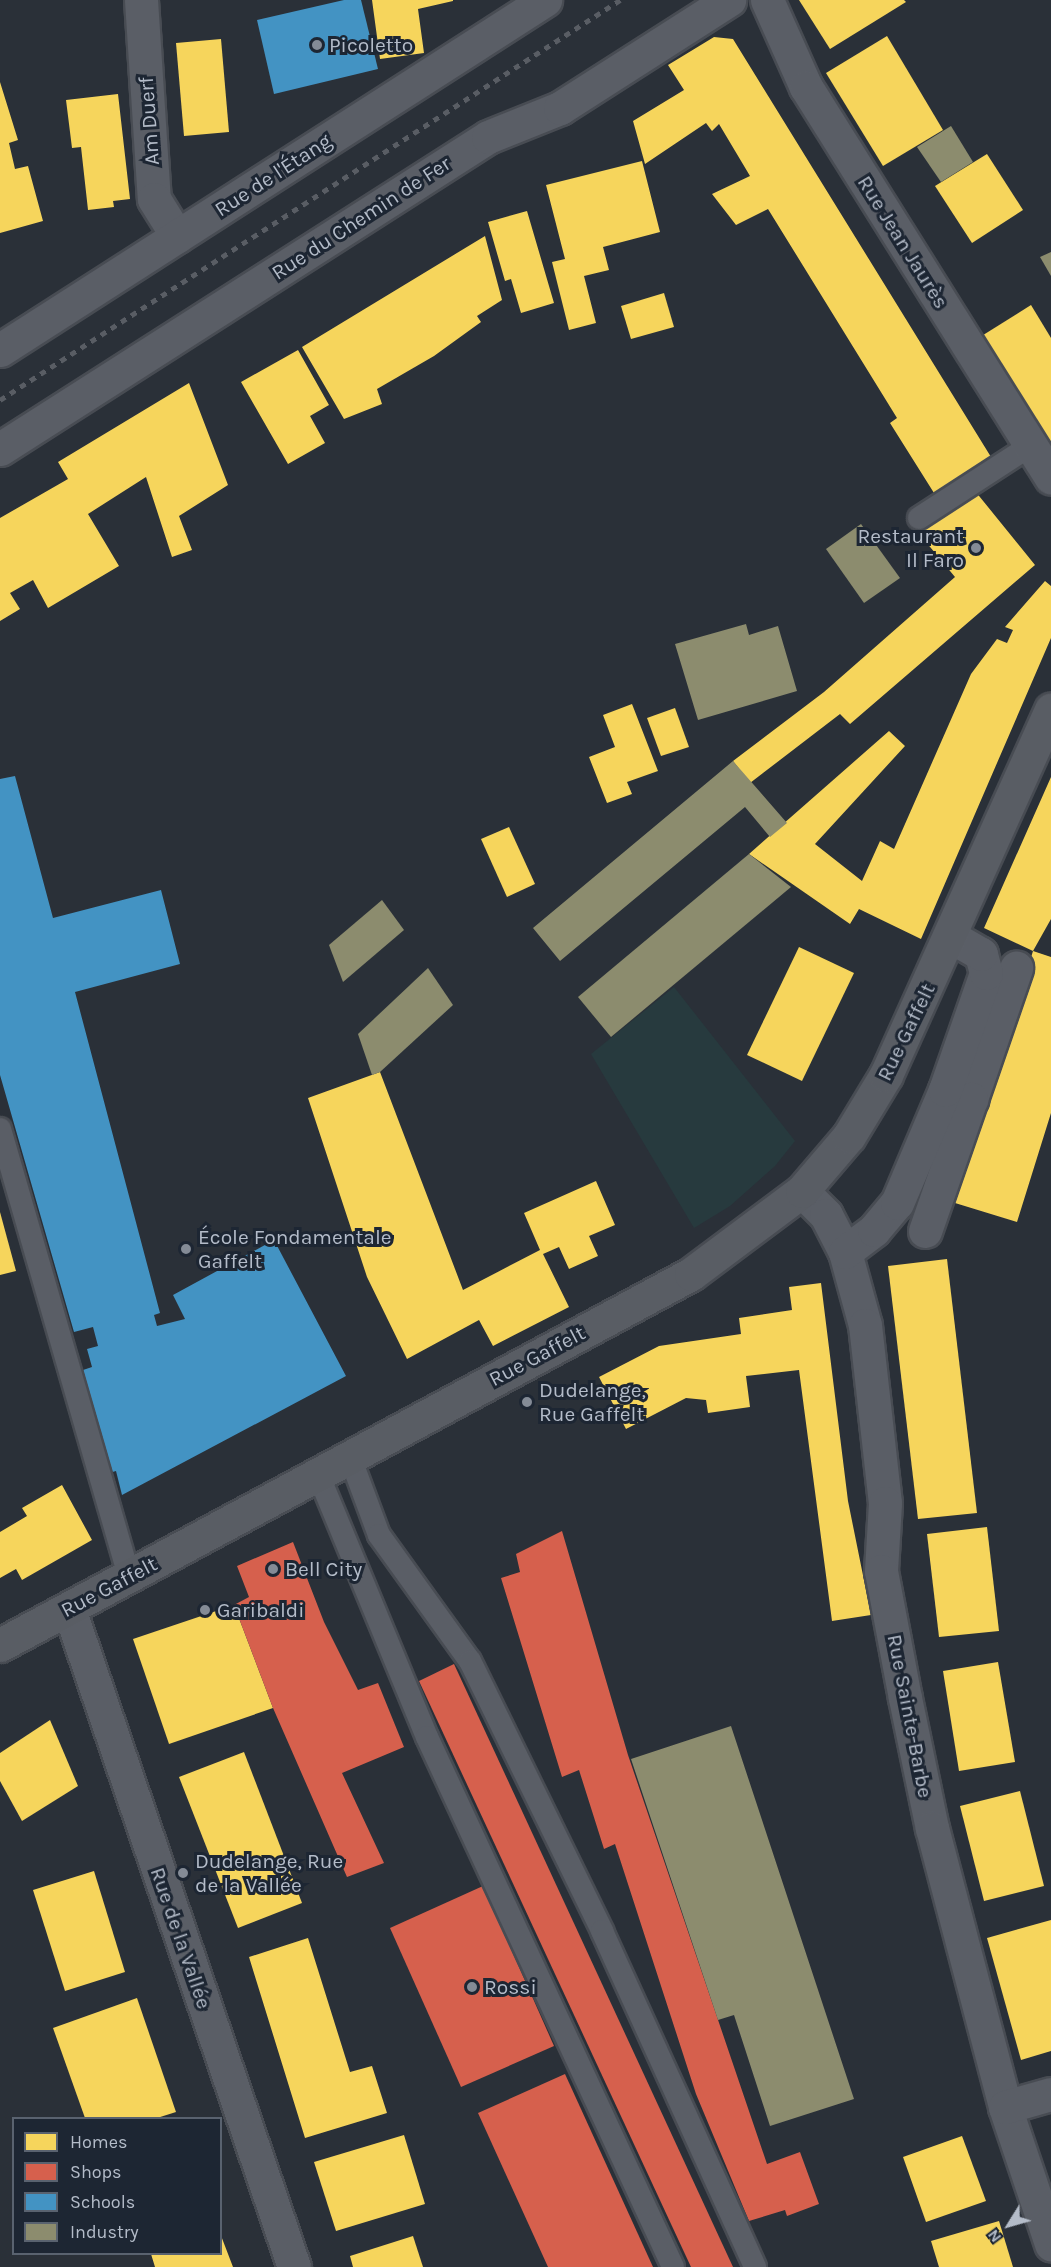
<!DOCTYPE html>
<meta charset="utf-8">
<style>
body{margin:0}
#map{position:relative;width:1051px;height:2267px;overflow:hidden;background:#2a3038;font-family:Karla,sans-serif}
div>[style]{position:absolute}
[style*='--x']{left:calc(var(--x)*1px);top:calc(var(--y)*1px);width:calc(var(--w)*1px);rotate:calc(var(--a)*1deg)}
.green>*{inset:0;background:#273a3e}
.homes>*{inset:0;background:#f6d55c}
.shops>*{inset:0;background:#d6604d}
.schools>*{inset:0;background:#4393c3}
.industry>*{inset:0;background:#8c8c6e}
.roads{filter:drop-shadow(2px 0 #484c53) drop-shadow(-2px 0 #484c53) drop-shadow(0 2px #484c53) drop-shadow(0 -2px #484c53)}
.lane>*{height:22px;margin:-11px;padding:0 11px;transform-origin:11px;border-radius:11px;background:#5a5e66}
.street>*{height:33px;margin:-16.5px;padding:0 16.5px;transform-origin:16.5px;border-radius:16.5px;background:#5a5e66}
.secondary>*{height:33px;margin:-16.5px;padding:0 16.5px;transform-origin:16.5px;border-radius:16.5px;background:#595d64}
.rail>*{height:4.5px;margin-top:-2.25px;transform-origin:0;background:repeating-linear-gradient(90deg,#595d64 0 6px,transparent 0 12px)}
.dots>*{width:16px;height:16px;translate:-50% -50%;box-sizing:border-box;border:3px solid #1d2633;border-radius:50%}
span{translate:-50% -50%;white-space:nowrap;text-align:center;line-height:1.15;-webkit-text-stroke:6px #1d2633;paint-order:stroke}
.poi-label{font-size:21px;color:#b4bcc9}
.left{translate:0 -50%;text-align:left}
.right{translate:-100% -50%;text-align:right}
.street-label{font-size:21px;color:#b4bcc9}
.legend{position:absolute;left:12px;top:2117px;width:210px;height:138px;box-sizing:border-box;background:#1d2633;border:2px solid #59626f;margin:0;padding:8px 10px;list-style:none;font-size:18px;color:#b4bcc9}
.legend li{display:flex;align-items:center;gap:12px;height:30px}
.legend b{width:30px;border:2px solid #59626f}
.north{position:absolute;left:979px;top:2195px;width:60px;height:60px;-webkit-text-stroke:4px #1d2633;paint-order:stroke;rotate:233deg;font-size:16px;font-weight:700;line-height:24px;text-align:center;color:#b4bcc9}
.north::after{content:'';display:block;margin:auto;width:21px;height:27px;background:#b4bcc9;clip-path:polygon(50% 0,100% 100%,50% 72%,0 100%)}
</style>
<div id="map">
<div class="green">
<i style="clip-path:polygon(674px 987px,795px 1141px,775px 1166px,730px 1206px,694px 1228px,591px 1054px)"></i>
</div>
<div class="homes">
<i style="clip-path:polygon(372px 0,453px 0,453px 1px,418px 9px,424px 53px,380px 59px)"></i>
<i style="clip-path:polygon(799px 0,904px 0,906px 2px,830px 49px)"></i>
<i style="clip-path:polygon(887px 36px,943px 130px,883px 166px,826px 73px)"></i>
<i style="clip-path:polygon(714px 37px,733px 39px,991px 457px,934px 493px,890px 423px,897px 418px,768px 209px,736px 225px,712px 194px,750px 176px,719px 124px,712px 131px,706px 123px,645px 164px,633px 121px,684px 90px,668px 65px)"></i>
<i style="clip-path:polygon(221px 39px,229px 132px,184px 136px,176px 43px)"></i>
<i style="clip-path:polygon(0 82px,18px 140px,9px 143px,15px 169px,28px 166px,43px 221px,0 233px)"></i>
<i style="clip-path:polygon(118px 94px,130px 199px,113px 201px,114px 207px,88px 210px,81px 147px,72px 148px,66px 100px)"></i>
<i style="clip-path:polygon(987px 154px,1023px 210px,972px 243px,935px 186px)"></i>
<i style="clip-path:polygon(642px 161px,660px 232px,603px 247px,609px 270px,584px 276px,596px 323px,569px 330px,552px 262px,565px 259px,546px 185px)"></i>
<i style="clip-path:polygon(527px 211px,554px 303px,521px 313px,511px 279px,505px 281px,488px 222px)"></i>
<i style="clip-path:polygon(485px 236px,502px 300px,477px 316px,481px 322px,434px 356px,377px 389px,382px 404px,344px 419px,302px 347px)"></i>
<i style="clip-path:polygon(664px 293px,674px 327px,631px 339px,621px 306px)"></i>
<i style="clip-path:polygon(1031px 305px,1051px 338px,1051px 449px,980px 337px)"></i>
<i style="clip-path:polygon(298px 350px,329px 405px,310px 416px,325px 443px,288px 464px,241px 382px)"></i>
<i style="clip-path:polygon(189px 383px,228px 485px,179px 516px,192px 550px,172px 557px,146px 477px,88px 514px,119px 566px,48px 608px,33px 580px,10px 593px,20px 609px,0 621px,0 518px,68px 479px,58px 462px)"></i>
<i style="clip-path:polygon(971px 486px,1035px 565px,850px 724px,840px 714px,750px 783px,733px 761px,824px 692px,955px 577px,916px 530px)"></i>
<i style="clip-path:polygon(1045px 581px,1051px 586px,1051px 638px,921px 939px,859px 909px,850px 924px,749px 854px,889px 731px,905px 746px,815px 844px,862px 881px,880px 841px,894px 849px,971px 674px,997px 639px,1007px 643px,1013px 630px,1005px 627px)"></i>
<i style="clip-path:polygon(632px 704px,658px 771px,627px 782px,632px 794px,607px 803px,589px 757px,615px 747px,603px 715px)"></i>
<i style="clip-path:polygon(675px 708px,689px 747px,661px 756px,647px 718px)"></i>
<i style="clip-path:polygon(1051px 777px,1051px 919px,1033px 951px,1051px 957px,1051px 1113px,1017px 1222px,955px 1203px,1033px 951px,984px 928px)"></i>
<i style="clip-path:polygon(509px 827px,535px 884px,507px 897px,481px 839px)"></i>
<i style="clip-path:polygon(799px 947px,854px 973px,802px 1081px,747px 1055px)"></i>
<i style="clip-path:polygon(380px 1072px,463px 1290px,540px 1250px,524px 1213px,596px 1181px,615px 1225px,589px 1236px,598px 1256px,569px 1269px,559px 1247px,543px 1254px,569px 1307px,493px 1346px,479px 1320px,407px 1359px,367px 1277px,308px 1098px)"></i>
<i style="clip-path:polygon(0 1212px,16px 1271px,0 1275px)"></i>
<i style="clip-path:polygon(947px 1259px,977px 1513px,918px 1519px,888px 1266px)"></i>
<i style="clip-path:polygon(821px 1283px,848px 1501px,871px 1615px,832px 1621px,799px 1370px,746px 1376px,750px 1407px,708px 1413px,706px 1400px,686px 1398px,626px 1429px,599px 1377px,659px 1346px,741px 1334px,739px 1318px,792px 1310px,789px 1287px)"></i>
<i style="clip-path:polygon(62px 1485px,92px 1540px,22px 1580px,16px 1569px,0 1578px,0 1532px,27px 1516px,22px 1508px)"></i>
<i style="clip-path:polygon(987px 1527px,999px 1631px,939px 1637px,927px 1534px)"></i>
<i style="clip-path:polygon(234px 1605px,273px 1708px,169px 1744px,133px 1639px)"></i>
<i style="clip-path:polygon(998px 1662px,1015px 1762px,959px 1771px,943px 1671px)"></i>
<i style="clip-path:polygon(50px 1720px,78px 1786px,22px 1821px,0 1781px,0 1753px)"></i>
<i style="clip-path:polygon(244px 1752px,302px 1903px,238px 1928px,179px 1777px)"></i>
<i style="clip-path:polygon(1020px 1791px,1044px 1886px,984px 1901px,960px 1806px)"></i>
<i style="clip-path:polygon(94px 1871px,125px 1972px,65px 1991px,33px 1890px)"></i>
<i style="clip-path:polygon(1051px 1920px,1051px 2051px,1021px 2060px,987px 1938px)"></i>
<i style="clip-path:polygon(308px 1938px,350px 2072px,372px 2066px,387px 2113px,305px 2138px,249px 1957px)"></i>
<i style="clip-path:polygon(137px 1998px,176px 2112px,157px 2118px,85px 2118px,53px 2028px)"></i>
<i style="clip-path:polygon(404px 2135px,425px 2204px,336px 2231px,314px 2162px)"></i>
<i style="clip-path:polygon(962px 2136px,986px 2201px,926px 2222px,903px 2157px)"></i>
<i style="clip-path:polygon(999px 2221px,1013px 2267px,939px 2267px,931px 2241px)"></i>
<i style="clip-path:polygon(220px 2233px,233px 2267px,155px 2267px,151px 2254px,220px 2254px)"></i>
<i style="clip-path:polygon(413px 2236px,423px 2267px,353px 2267px,350px 2256px)"></i>
</div>
<div class="shops">
<i style="clip-path:polygon(562px 1531px,628px 1755px,767px 2164px,800px 2152px,819px 2204px,787px 2216px,785px 2210px,749px 2221px,696px 2094px,615px 1844px,604px 1849px,579px 1770px,562px 1777px,501px 1578px,520px 1572px,516px 1554px)"></i>
<i style="clip-path:polygon(293px 1542px,324px 1622px,358px 1690px,378px 1683px,404px 1747px,342px 1773px,384px 1863px,347px 1877px,273px 1708px,234px 1605px,249px 1597px,237px 1566px)"></i>
<i style="clip-path:polygon(454px 1664px,733px 2267px,691px 2267px,419px 1681px)"></i>
<i style="clip-path:polygon(483px 1886px,554px 2046px,461px 2087px,390px 1928px)"></i>
<i style="clip-path:polygon(565px 2074px,653px 2267px,548px 2267px,478px 2113px)"></i>
</div>
<div class="schools">
<i style="clip-path:polygon(344px 0,361px 0,378px 69px,274px 94px,257px 20px)"></i>
<i style="clip-path:polygon(15px 776px,53px 918px,161px 890px,180px 964px,75px 992px,160px 1313px,154px 1315px,157px 1326px,185px 1319px,173px 1295px,274px 1240px,346px 1376px,122px 1495px,116px 1471px,109px 1473px,83px 1370px,92px 1367px,87px 1349px,98px 1346px,93px 1327px,74px 1332px,0 1075px,0 779px)"></i>
</div>
<div class="industry">
<i style="clip-path:polygon(951px 126px,973px 162px,941px 182px,917px 147px)"></i>
<i style="clip-path:polygon(1051px 252px,1051px 276px,1040px 257px)"></i>
<i style="clip-path:polygon(861px 524px,900px 578px,864px 603px,826px 549px)"></i>
<i style="clip-path:polygon(746px 624px,749px 635px,778px 626px,797px 691px,698px 720px,675px 644px)"></i>
<i style="clip-path:polygon(733px 761px,787px 823px,770px 837px,745px 807px,560px 961px,533px 928px)"></i>
<i style="clip-path:polygon(749px 854px,791px 887px,611px 1037px,578px 997px)"></i>
<i style="clip-path:polygon(382px 900px,404px 930px,343px 982px,329px 945px)"></i>
<i style="clip-path:polygon(428px 968px,453px 1005px,380px 1072px,372px 1075px,358px 1034px)"></i>
<i style="clip-path:polygon(731px 1726px,854px 2099px,770px 2126px,734px 2015px,718px 2020px,631px 1759px)"></i>
</div>
<div class="roads">
<div class="lane">
<i style="--x:919;--y:518;--w:132;--a:-33"></i>
<i style="--x:0;--y:1129;--w:465;--a:73.9"></i>
<i style="--x:350;--y:1457;--w:83;--a:69.6"></i>
<i style="--x:379;--y:1535;--w:155;--a:54.2"></i>
<i style="--x:470;--y:1661;--w:301;--a:63.9"></i>
<i style="--x:602;--y:1931;--w:369;--a:65.5"></i>
<i style="--x:318;--y:1474;--w:285;--a:67.5"></i>
<i style="--x:427;--y:1737;--w:584;--a:65.1"></i>
</div>
<div class="street">
<i style="--x:141;--y:0;--w:199;--a:86.3"></i>
<i style="--x:154;--y:199;--w:44;--a:58.1"></i>
<i style="--x:767;--y:0;--w:95;--a:65.9"></i>
<i style="--x:806;--y:87;--w:461;--a:57.9"></i>
<i style="--x:0;--y:350;--w:648;--a:-32.71"></i>
<i style="--x:0;--y:449;--w:579;--a:-32.59"></i>
<i style="--x:488;--y:137;--w:78;--a:-21.9"></i>
<i style="--x:560;--y:108;--w:201;--a:-32.6"></i>
<i style="--x:945;--y:1090;--w:28;--a:19"></i>
<i style="--x:971;--y:1099;--w:139;--a:-71"></i>
<i style="--x:802;--y:1191;--w:34;--a:45"></i>
<i style="--x:826;--y:1215;--w:42;--a:62.8"></i>
<i style="--x:845;--y:1252;--w:76;--a:74.7"></i>
<i style="--x:865;--y:1325;--w:179;--a:83.6"></i>
<i style="--x:885;--y:1503;--w:68;--a:93.4"></i>
<i style="--x:881;--y:1571;--w:129;--a:79.3"></i>
<i style="--x:905;--y:1698;--w:133;--a:78.3"></i>
<i style="--x:932;--y:1828;--w:288;--a:75.3"></i>
<i style="--x:1005;--y:2107;--w:145;--a:71.4"></i>
<i style="--x:925;--y:1231;--w:140;--a:-70.8"></i>
<i style="--x:845;--y:1252;--w:36;--a:-37"></i>
<i style="--x:874;--y:1230;--w:35;--a:-50"></i>
<i style="--x:897;--y:1203;--w:123;--a:-67"></i>
<i style="--x:945;--y:1090;--w:124;--a:-70.7"></i>
<i style="--x:986;--y:973;--w:20;--a:-105"></i>
<i style="--x:981;--y:954;--w:34;--a:-150"></i>
<i style="--x:69;--y:1609;--w:695;--a:71.12"></i>
<i style="--x:1005;--y:2107;--w:48;--a:-15.8"></i>
</div>
<div class="secondary">
<i style="--x:0;--y:1645;--w:784;--a:-28.23"></i>
<i style="--x:691;--y:1274;--w:139;--a:-36.8"></i>
<i style="--x:802;--y:1191;--w:72;--a:-49.5"></i>
<i style="--x:849;--y:1136;--w:71;--a:-58.8"></i>
<i style="--x:886;--y:1075;--w:401;--a:-65.7"></i>
</div>
</div>
<div class="rail">
<i style="--x:0;--y:400;--w:738;--a:-32.83"></i>
</div>
<div class="dots">
<i style="left:317px;top:45px;background:#848b96"></i>
<i style="left:976px;top:548px;background:#848b96"></i>
<i style="left:186px;top:1249px;background:#848b96"></i>
<i style="left:527px;top:1402px;background:#848b96"></i>
<i style="left:273px;top:1569px;background:#848b96"></i>
<i style="left:205px;top:1610px;background:#848b96"></i>
<i style="left:183px;top:1873px;background:#848b96"></i>
<i style="left:472px;top:1987px;background:#848b96"></i>
</div>
<div class="poi-label">
<span class="left" style="left:329px;top:45px">Picoletto</span>
<span class="right" style="left:964px;top:548px">Restaurant<br>Il Faro</span>
<span class="left" style="left:198px;top:1249px">École Fondamentale<br>Gaffelt</span>
<span class="left" style="left:539px;top:1402px">Dudelange,<br>Rue Gaffelt</span>
<span class="left" style="left:285px;top:1569px">Bell City</span>
<span class="left" style="left:217px;top:1610px">Garibaldi</span>
<span class="left" style="left:195px;top:1873px">Dudelange, Rue<br>de la Vallée</span>
<span class="left" style="left:484px;top:1987px">Rossi</span>
</div>
<div class="street-label">
<span style="left:149px;top:121px;rotate:-94deg">Am Duerf</span>
<span style="left:273px;top:175px;rotate:-33deg">Rue de l'Étang</span>
<span style="left:361px;top:218px;rotate:-33deg">Rue du Chemin de Fer</span>
<span style="left:903px;top:242px;rotate:58deg">Rue Jean Jaurès</span>
<span style="left:906px;top:1032px;rotate:-64deg">Rue Gaffelt</span>
<span style="left:537px;top:1356px;rotate:-28deg">Rue Gaffelt</span>
<span style="left:109px;top:1587px;rotate:-28deg">Rue Gaffelt</span>
<span style="left:910px;top:1716px;rotate:79deg">Rue Sainte-Barbe</span>
<span style="left:181px;top:1938px;rotate:71deg">Rue de la Vallée</span>
</div>
<ul class="legend">
<li><b style="height:16px;background:#f6d55c"></b>Homes</li>
<li><b style="height:16px;background:#d6604d"></b>Shops</li>
<li><b style="height:16px;background:#4393c3"></b>Schools</li>
<li><b style="height:16px;background:#8c8c6e"></b>Industry</li>
</ul>
<div class="north">N</div>
</div>
